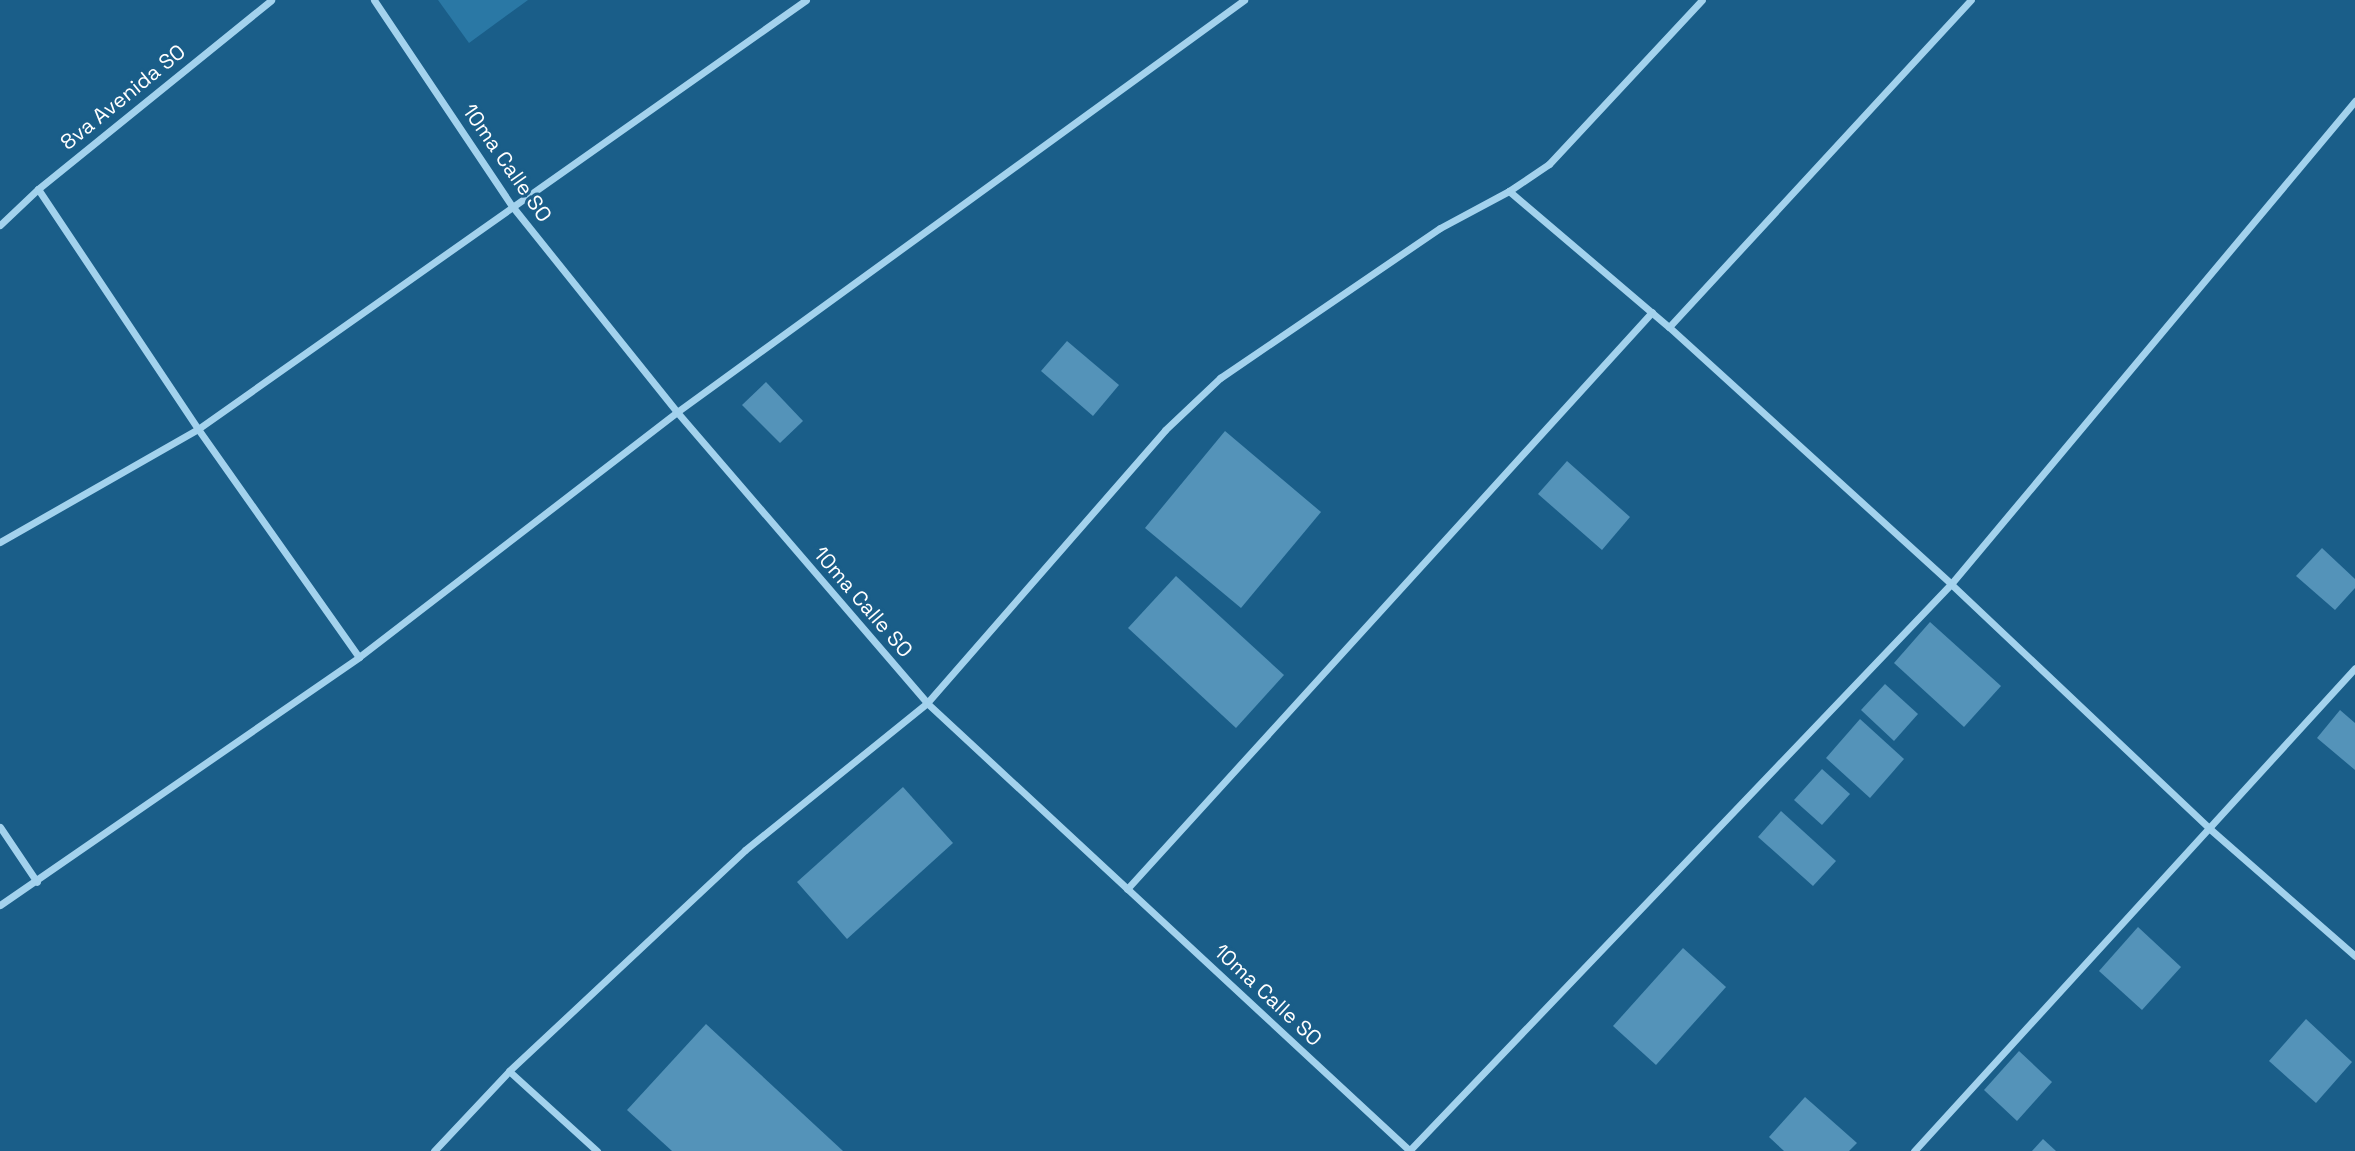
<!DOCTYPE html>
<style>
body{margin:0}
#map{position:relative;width:2355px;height:1151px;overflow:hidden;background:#1a5e89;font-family:"Space Grotesk",sans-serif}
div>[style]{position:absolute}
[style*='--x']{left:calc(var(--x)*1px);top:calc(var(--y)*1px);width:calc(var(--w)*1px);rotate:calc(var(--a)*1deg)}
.green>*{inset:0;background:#2a78a5}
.building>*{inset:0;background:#5493b9}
.street>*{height:7px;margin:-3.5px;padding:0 3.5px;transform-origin:3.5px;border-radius:3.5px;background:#a3d2ed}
span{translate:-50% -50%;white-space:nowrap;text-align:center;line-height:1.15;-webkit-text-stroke:6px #1a5e89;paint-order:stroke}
.street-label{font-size:21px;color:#fff}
</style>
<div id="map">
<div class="green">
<i style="clip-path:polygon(438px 0,528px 0,469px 43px)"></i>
</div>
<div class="building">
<i style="clip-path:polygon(1067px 341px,1119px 385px,1093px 416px,1041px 371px)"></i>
<i style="clip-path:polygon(766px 382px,803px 421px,780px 443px,742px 405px)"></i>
<i style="clip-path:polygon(1225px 431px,1321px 512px,1241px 608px,1145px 528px)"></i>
<i style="clip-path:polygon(1567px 461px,1630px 517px,1602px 550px,1538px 494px)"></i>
<i style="clip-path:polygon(2322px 548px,2355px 579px,2355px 588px,2335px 610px,2296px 576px)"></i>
<i style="clip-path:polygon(1176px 576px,1284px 675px,1236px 728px,1128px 628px)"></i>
<i style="clip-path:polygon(1930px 622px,2001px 686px,1964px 727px,1894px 663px)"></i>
<i style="clip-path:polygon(1885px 684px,1918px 714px,1894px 741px,1861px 710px)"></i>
<i style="clip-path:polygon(2340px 710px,2355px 723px,2355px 770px,2317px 738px)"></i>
<i style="clip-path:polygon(1860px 719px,1904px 759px,1870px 798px,1826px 758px)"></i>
<i style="clip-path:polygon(1822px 769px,1850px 794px,1822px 825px,1794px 800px)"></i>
<i style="clip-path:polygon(903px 787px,953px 843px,847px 939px,797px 882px)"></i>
<i style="clip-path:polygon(1781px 811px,1836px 861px,1813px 886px,1758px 837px)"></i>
<i style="clip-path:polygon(2138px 927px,2181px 967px,2142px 1010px,2099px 971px)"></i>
<i style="clip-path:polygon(1683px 948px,1726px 987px,1656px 1065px,1613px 1026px)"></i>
<i style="clip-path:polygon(2306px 1019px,2352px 1062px,2316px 1103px,2269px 1061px)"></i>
<i style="clip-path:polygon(706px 1024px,843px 1151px,672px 1151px,627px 1110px)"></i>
<i style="clip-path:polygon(2019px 1051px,2052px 1082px,2017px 1121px,1984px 1090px)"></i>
<i style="clip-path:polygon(1805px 1097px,1857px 1143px,1849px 1151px,1784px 1151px,1769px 1137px)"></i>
<i style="clip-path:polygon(2043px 1139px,2056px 1151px,2032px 1151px)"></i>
</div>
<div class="street">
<i style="--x:374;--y:0;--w:248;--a:56.2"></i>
<i style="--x:512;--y:206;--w:264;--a:51.3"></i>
<i style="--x:677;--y:412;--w:384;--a:49.3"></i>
<i style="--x:927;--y:703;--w:659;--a:42.85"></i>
<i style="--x:38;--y:189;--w:288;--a:56.3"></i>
<i style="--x:198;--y:429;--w:279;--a:54.8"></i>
<i style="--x:1509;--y:191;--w:210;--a:40.4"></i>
<i style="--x:1669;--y:327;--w:382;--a:42.3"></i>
<i style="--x:1951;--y:584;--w:357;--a:43.4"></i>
<i style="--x:2210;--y:829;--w:193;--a:41.2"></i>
<i style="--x:0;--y:225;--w:52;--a:-43.5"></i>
<i style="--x:38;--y:189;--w:300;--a:-39"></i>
<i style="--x:1669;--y:327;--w:445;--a:-47.3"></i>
<i style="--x:0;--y:542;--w:228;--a:-29.7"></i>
<i style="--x:198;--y:429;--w:744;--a:-35.21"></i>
<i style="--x:0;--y:827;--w:66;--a:56.1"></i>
<i style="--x:1127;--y:889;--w:780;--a:-47.7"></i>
<i style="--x:0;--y:905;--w:436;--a:-34.6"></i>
<i style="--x:359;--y:657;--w:401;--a:-37.6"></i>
<i style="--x:677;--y:412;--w:701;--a:-36"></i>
<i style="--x:509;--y:1071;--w:119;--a:42.3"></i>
<i style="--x:434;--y:1151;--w:110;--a:-46.8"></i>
<i style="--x:509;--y:1071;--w:323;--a:-43.1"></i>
<i style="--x:745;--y:850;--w:234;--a:-38.9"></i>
<i style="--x:927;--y:703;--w:362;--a:-48.9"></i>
<i style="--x:1165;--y:430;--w:76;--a:-43.4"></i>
<i style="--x:1220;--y:378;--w:266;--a:-34.3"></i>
<i style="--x:1440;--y:228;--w:78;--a:-28.2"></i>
<i style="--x:1509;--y:191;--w:48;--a:-34"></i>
<i style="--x:1549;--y:164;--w:224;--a:-47"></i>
<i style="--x:1409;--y:1151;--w:784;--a:-46.29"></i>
<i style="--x:1951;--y:584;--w:630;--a:-50.09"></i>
<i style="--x:1914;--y:1151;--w:654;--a:-47.6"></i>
</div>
<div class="street-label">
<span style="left:123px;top:97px;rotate:-39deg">8va Avenida SO</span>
<span style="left:507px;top:163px;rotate:55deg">10ma Calle SO</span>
<span style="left:863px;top:602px;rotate:49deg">10ma Calle SO</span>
<span style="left:1268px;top:995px;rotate:43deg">10ma Calle SO</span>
</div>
</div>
